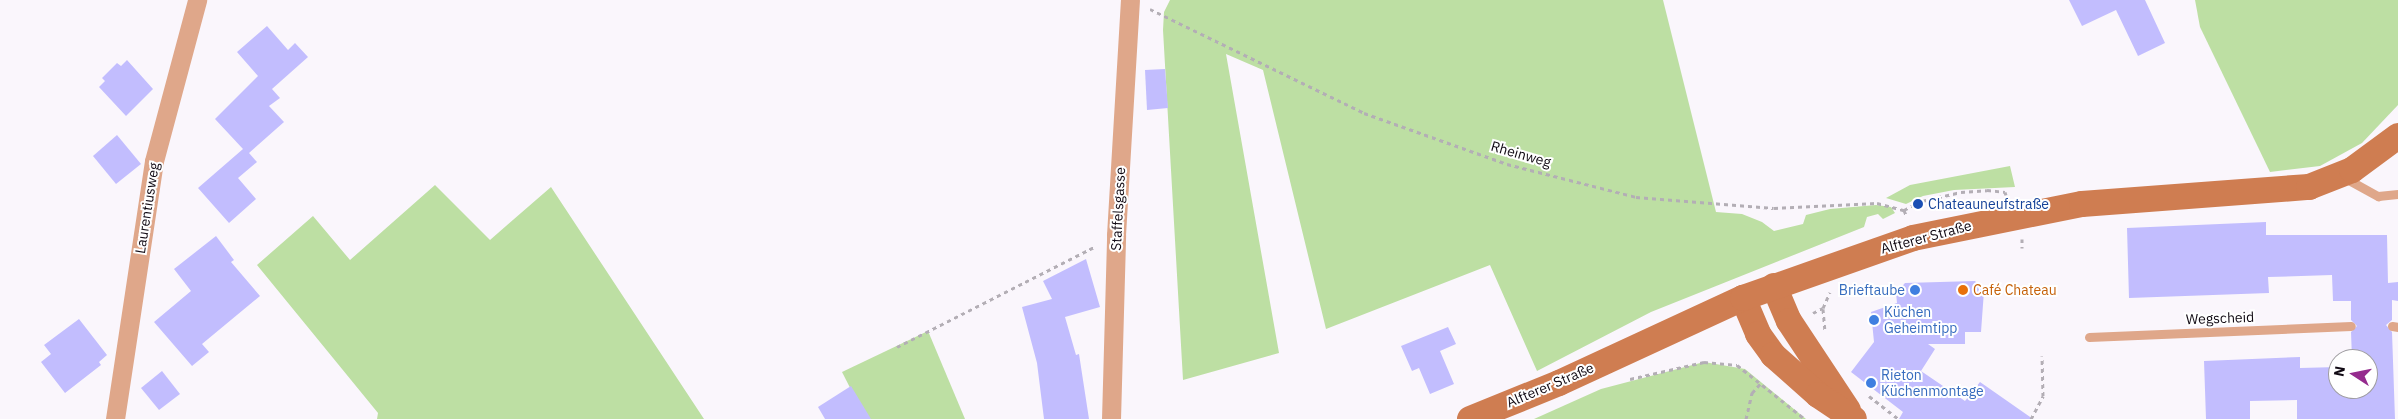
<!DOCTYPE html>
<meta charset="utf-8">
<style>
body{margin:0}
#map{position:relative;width:2398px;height:419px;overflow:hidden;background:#faf6fc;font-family:"IBM Plex Sans",sans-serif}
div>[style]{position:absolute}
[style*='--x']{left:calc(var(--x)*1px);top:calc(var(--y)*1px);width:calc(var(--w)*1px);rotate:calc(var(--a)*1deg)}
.green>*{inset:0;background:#bddfa3}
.building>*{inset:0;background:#c2bdfe}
.path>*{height:3px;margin-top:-1.5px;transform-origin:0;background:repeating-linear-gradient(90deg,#b3aeb5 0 4px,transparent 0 8px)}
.lane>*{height:9px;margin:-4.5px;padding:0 4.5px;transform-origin:4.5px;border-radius:4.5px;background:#dfa78a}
.street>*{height:19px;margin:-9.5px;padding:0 9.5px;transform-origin:9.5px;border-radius:9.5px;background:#dfa78a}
.secondary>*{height:26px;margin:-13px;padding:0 13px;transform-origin:13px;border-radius:13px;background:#cf7d51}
.dots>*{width:14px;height:14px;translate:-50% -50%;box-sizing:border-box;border:2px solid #fff;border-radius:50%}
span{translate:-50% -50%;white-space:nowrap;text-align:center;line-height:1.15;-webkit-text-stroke:4px #fff;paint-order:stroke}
.street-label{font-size:14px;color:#100913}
.transit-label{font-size:14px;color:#164399}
.left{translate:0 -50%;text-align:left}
.shop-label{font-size:14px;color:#366cbe}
.right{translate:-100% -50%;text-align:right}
.food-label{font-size:14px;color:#c56008}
.north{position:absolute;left:2328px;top:349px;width:50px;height:50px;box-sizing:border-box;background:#fff;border:1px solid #9f9da1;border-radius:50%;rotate:281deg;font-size:14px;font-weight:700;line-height:20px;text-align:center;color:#100913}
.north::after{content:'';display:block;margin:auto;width:18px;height:22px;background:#952b8e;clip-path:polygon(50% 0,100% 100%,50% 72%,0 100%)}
</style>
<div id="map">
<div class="green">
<i style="clip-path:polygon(1170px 0,1663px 0,1716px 212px,1742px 214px,1762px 222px,1774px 231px,1803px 224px,1806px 215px,1830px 209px,1876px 205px,1891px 207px,1895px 213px,1883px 219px,1878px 214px,1867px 217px,1864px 227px,1651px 312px,1537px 371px,1490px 265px,1326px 329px,1263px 70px,1226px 54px,1279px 353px,1183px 380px,1163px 30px,1164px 12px)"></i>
<i style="clip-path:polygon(2195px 0,2398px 0,2398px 105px,2362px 143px,2320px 166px,2270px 172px,2200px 27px)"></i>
<i style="clip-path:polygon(2010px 166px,2015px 187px,1954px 190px,1923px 196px,1906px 204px,1886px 198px,1910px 185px)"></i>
<i style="clip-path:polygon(435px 185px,490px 240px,551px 187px,704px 419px,377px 419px,378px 413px,257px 265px,313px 216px,350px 260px)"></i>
<i style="clip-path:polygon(928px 331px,965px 419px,866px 419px,842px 372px)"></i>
<i style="clip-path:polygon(1704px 362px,1745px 369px,1806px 419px,1534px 419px,1601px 389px)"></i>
</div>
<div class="building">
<i style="clip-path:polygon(2069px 0,2145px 0,2165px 43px,2138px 56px,2116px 10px,2082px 26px)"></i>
<i style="clip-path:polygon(267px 26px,288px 50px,295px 43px,308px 57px,272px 89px,280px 98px,269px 106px,284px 122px,249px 153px,257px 162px,238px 178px,256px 199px,229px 223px,198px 188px,243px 149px,215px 119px,258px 76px,237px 52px)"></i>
<i style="clip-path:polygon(127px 60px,153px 89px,126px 116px,99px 87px,105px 81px,102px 78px,117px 63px,121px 66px)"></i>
<i style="clip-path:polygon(1165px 69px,1168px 108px,1147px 110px,1145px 70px)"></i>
<i style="clip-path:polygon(117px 135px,141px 164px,116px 184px,93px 156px)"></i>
<i style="clip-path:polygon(2266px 222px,2266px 235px,2387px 235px,2388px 283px,2398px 282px,2398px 301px,2392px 300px,2392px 320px,2386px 325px,2392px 332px,2395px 419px,2297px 419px,2297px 400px,2250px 401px,2250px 419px,2206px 419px,2204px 361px,2300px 357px,2300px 368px,2338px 367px,2338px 389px,2368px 389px,2368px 359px,2352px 359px,2351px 332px,2357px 326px,2351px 320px,2351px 301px,2333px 301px,2332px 275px,2268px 277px,2269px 293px,2129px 298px,2127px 228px)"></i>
<i style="clip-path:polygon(216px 236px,234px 260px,231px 262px,260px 296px,202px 344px,209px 352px,192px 366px,154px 322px,191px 291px,174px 269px)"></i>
<i style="clip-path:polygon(1086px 259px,1100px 307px,1065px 317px,1076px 355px,1079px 354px,1089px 419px,1044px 419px,1037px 363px,1022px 307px,1052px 299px,1043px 281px)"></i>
<i style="clip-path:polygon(1975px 281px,1984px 291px,1981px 332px,1965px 332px,1965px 344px,1928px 344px,1935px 349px,1921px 371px,1965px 401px,1980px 382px,2033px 419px,1899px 419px,1903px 412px,1851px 372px,1874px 342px,1871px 312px,1897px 303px,1896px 293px,1905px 283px)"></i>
<i style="clip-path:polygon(79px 319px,107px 355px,99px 362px,101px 365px,65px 393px,41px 362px,51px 354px,44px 345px)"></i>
<i style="clip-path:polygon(1448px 327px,1456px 344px,1440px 351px,1454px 384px,1430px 394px,1419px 368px,1412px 371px,1401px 346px)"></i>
<i style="clip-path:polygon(162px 371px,180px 394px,159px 410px,141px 388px)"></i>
<i style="clip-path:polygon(851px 386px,871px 419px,825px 419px,818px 407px)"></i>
</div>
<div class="path">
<i style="--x:1150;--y:9;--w:238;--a:25.9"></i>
<i style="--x:1364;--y:113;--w:152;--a:19.6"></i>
<i style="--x:1507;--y:164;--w:133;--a:14.3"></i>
<i style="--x:1636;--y:197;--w:138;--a:4.6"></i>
<i style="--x:1774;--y:208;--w:103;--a:-2.8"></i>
<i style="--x:1877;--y:203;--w:28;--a:15"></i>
<i style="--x:1904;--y:210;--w:5;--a:68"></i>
<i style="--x:1904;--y:210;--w:20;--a:-27"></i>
<i style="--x:1922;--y:201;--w:40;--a:-13"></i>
<i style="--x:1961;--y:192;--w:26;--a:-4"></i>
<i style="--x:1987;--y:190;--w:18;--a:6"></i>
<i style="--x:2005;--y:192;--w:3;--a:72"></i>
<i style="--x:2022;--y:239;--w:9;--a:90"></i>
<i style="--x:1823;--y:309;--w:21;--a:85"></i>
<i style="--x:1813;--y:313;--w:11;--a:-27"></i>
<i style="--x:1823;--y:308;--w:17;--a:-66"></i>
<i style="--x:897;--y:347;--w:223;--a:-26.9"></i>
<i style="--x:1630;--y:379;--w:76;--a:-12.9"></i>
<i style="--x:1704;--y:362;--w:33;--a:5"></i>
<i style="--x:1737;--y:365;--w:87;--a:38.5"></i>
<i style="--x:1869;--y:396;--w:37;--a:38"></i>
<i style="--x:1746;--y:419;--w:27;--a:-77"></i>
<i style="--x:1752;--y:393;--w:13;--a:-48"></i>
<i style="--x:2031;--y:419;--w:26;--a:-62"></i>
<i style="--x:2043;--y:396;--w:40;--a:-91.4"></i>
</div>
<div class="lane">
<i style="--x:2345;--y:178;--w:38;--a:29"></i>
<i style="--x:2378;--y:196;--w:20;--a:-6"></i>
<i style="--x:2392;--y:326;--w:6;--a:9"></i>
<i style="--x:2089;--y:337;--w:262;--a:-2.4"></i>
</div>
<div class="street">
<i style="--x:115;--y:419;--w:261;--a:-81.4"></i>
<i style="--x:154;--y:161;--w:167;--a:-75"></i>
<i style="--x:1111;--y:419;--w:184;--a:-88.4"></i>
<i style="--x:1116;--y:235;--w:235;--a:-86.6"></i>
</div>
<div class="secondary">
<i style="--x:1774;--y:286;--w:38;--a:67"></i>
<i style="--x:1789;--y:321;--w:107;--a:56.5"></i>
<i style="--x:1743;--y:298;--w:39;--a:67"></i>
<i style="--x:1758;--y:334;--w:26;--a:54"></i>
<i style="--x:1773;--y:355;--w:60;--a:41.6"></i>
<i style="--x:1818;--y:395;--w:43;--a:33.7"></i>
<i style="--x:1470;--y:419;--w:96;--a:-22"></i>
<i style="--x:1559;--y:383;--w:203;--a:-24.8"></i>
<i style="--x:1743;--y:298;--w:180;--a:-19.4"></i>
<i style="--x:1913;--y:238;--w:172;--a:-11.4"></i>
<i style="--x:2082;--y:204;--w:228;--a:-4.3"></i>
<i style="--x:2309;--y:187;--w:46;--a:-21.6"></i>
<i style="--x:2352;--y:170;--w:57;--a:-36.5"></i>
</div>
<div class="dots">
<i style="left:1918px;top:204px;background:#1a4fb4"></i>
<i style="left:1915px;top:290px;background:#3f7fe0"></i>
<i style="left:1963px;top:290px;background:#e8710a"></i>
<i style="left:1874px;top:320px;background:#3f7fe0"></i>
<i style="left:1871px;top:383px;background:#3f7fe0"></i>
</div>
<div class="street-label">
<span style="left:1521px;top:154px;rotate:16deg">Rheinweg</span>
<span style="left:147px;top:208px;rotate:-81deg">Laurentiusweg</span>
<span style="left:1118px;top:209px;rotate:-87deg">Staffelsgasse</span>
<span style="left:1926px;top:237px;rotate:-15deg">Alfterer Straße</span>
<span style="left:2220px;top:318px;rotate:-2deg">Wegscheid</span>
<span style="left:1550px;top:385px;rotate:-23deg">Alfterer Straße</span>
</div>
<div class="transit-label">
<span class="left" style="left:1928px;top:204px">Chateauneufstraße</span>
</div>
<div class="shop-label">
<span class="right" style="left:1905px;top:290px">Brieftaube</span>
<span class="left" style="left:1884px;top:320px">Küchen<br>Geheimtipp</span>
<span class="left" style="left:1881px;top:383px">Rieton<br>Küchenmontage</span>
</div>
<div class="food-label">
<span class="left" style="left:1973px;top:290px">Café Chateau</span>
</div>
<div class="north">N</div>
</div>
